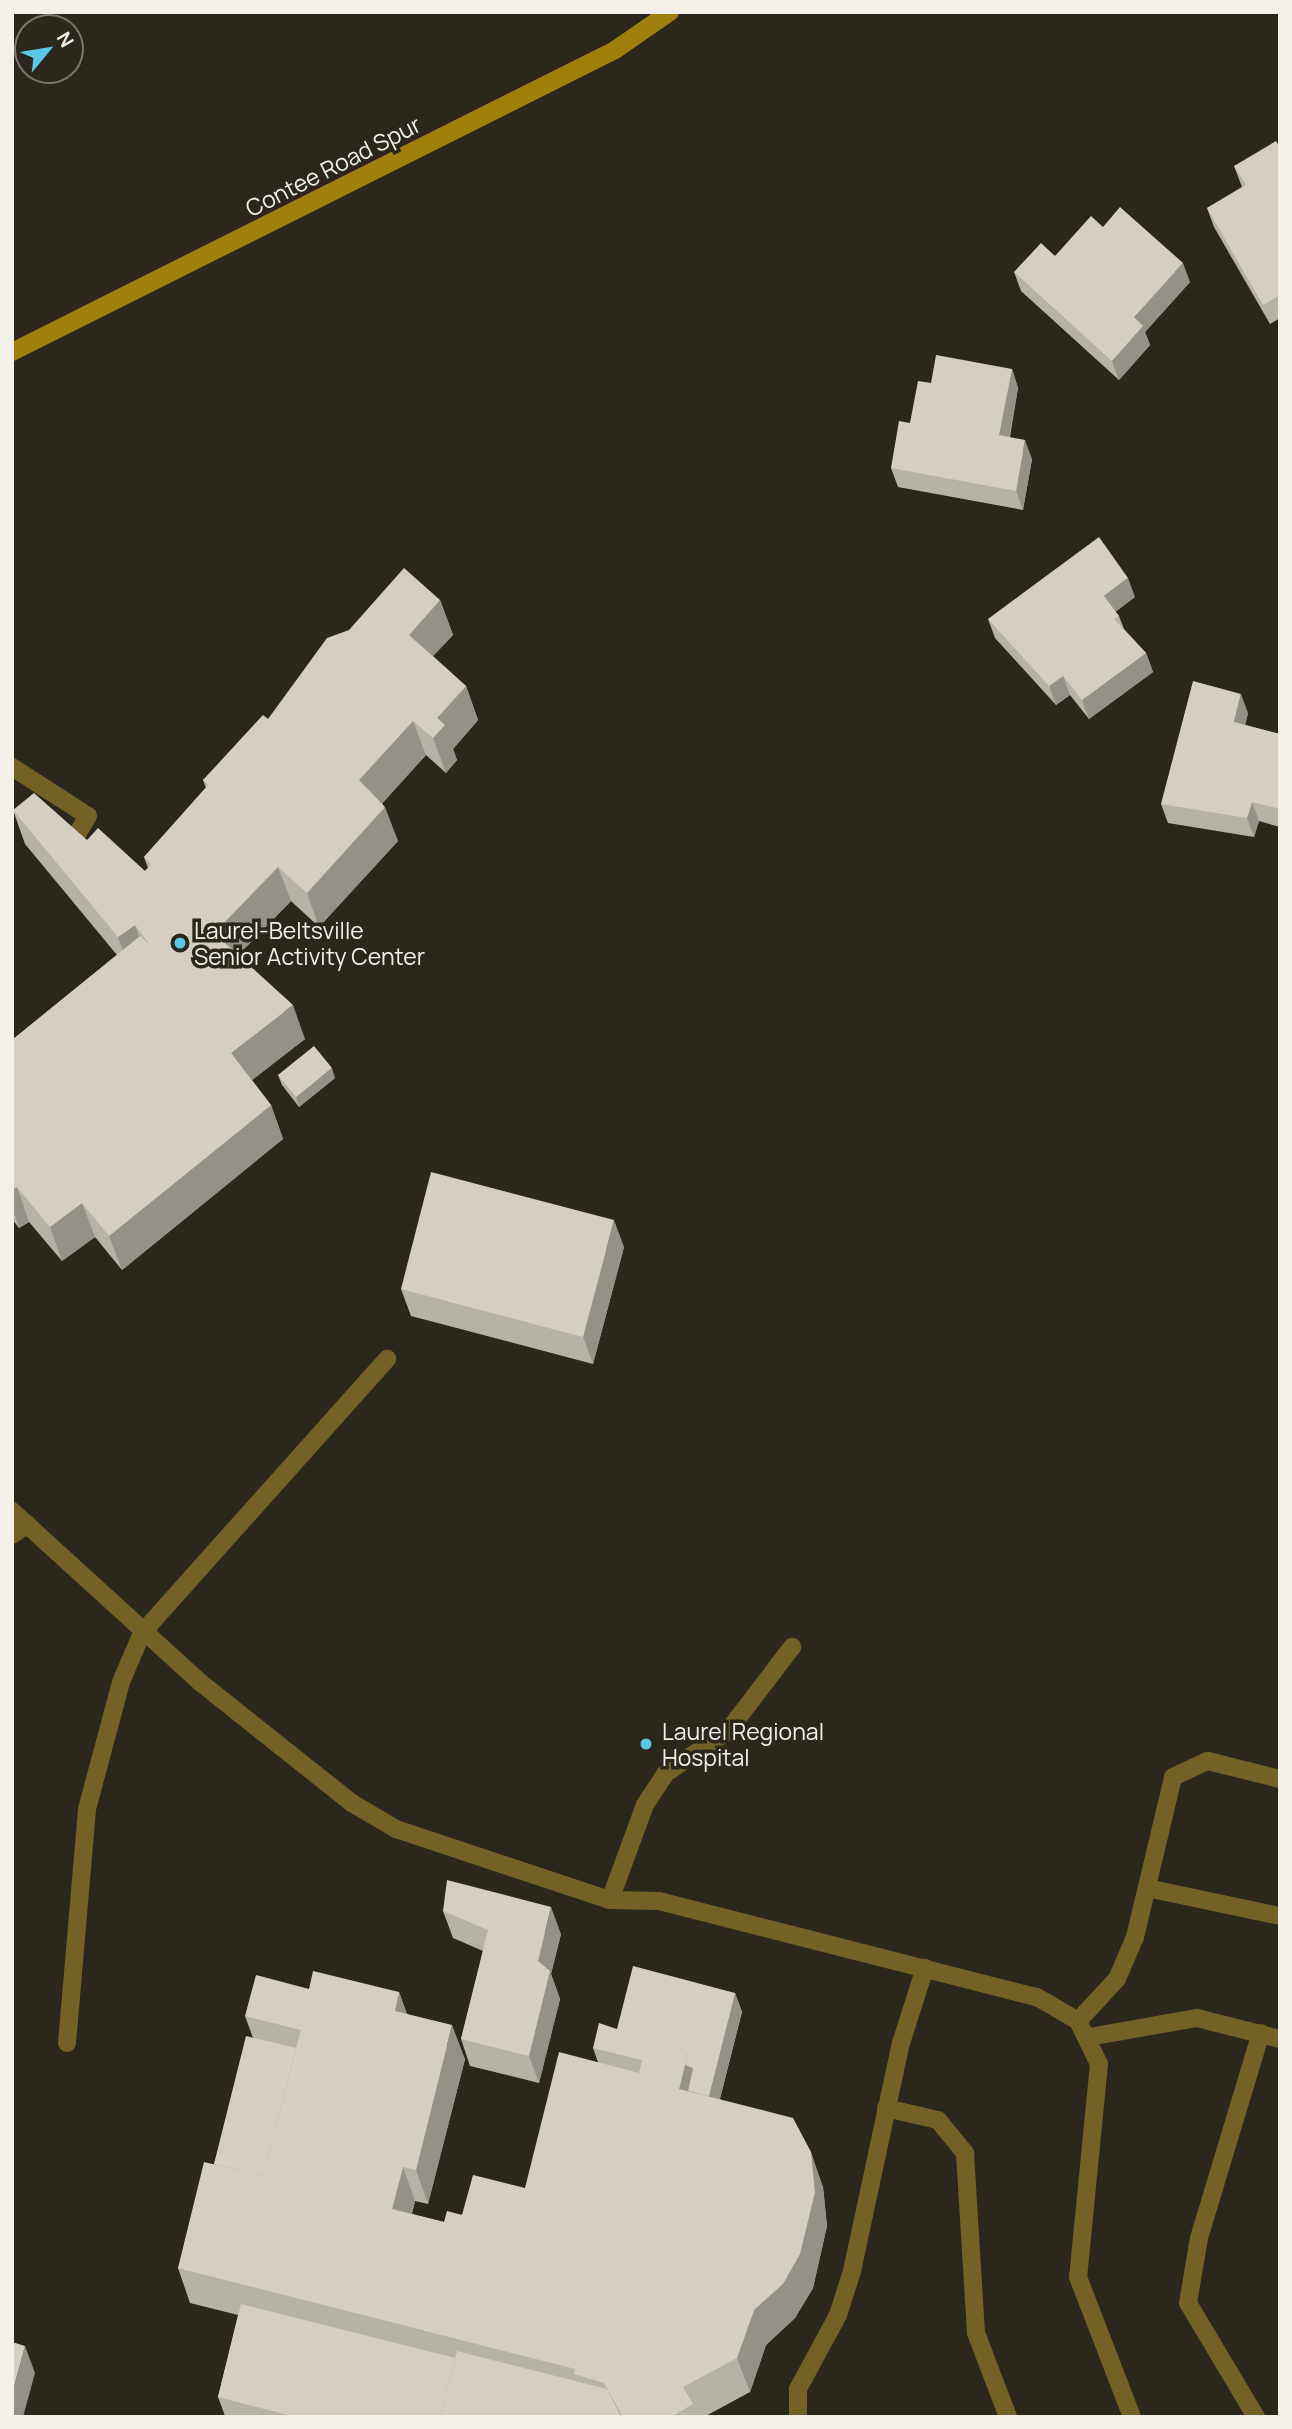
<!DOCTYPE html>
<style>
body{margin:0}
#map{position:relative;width:1292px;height:2429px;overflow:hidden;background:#2b271d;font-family:Manrope,sans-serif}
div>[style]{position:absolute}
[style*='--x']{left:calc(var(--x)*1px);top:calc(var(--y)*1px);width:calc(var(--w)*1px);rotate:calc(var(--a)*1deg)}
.lane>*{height:18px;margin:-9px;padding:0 9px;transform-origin:9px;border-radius:9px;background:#746126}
.secondary>*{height:18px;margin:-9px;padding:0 9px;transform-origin:9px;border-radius:9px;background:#9f800c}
.wall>*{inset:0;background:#b6b2a7}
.shaded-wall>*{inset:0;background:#949188}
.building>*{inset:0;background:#d4cfc2}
.dots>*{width:19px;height:19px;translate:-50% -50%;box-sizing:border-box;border:4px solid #2b271d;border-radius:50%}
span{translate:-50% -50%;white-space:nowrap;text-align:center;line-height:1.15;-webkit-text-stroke:7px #2b271d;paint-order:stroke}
.street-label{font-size:23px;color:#f2f0e9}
.poi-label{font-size:23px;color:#f2f0e9}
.left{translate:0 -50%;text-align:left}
.frame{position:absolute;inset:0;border:14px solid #f2f0e9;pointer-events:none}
.north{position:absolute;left:14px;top:14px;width:70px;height:70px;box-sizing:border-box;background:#2b271d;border:2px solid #7b776f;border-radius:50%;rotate:60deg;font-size:19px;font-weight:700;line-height:28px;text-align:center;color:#f2f0e9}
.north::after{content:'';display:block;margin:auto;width:24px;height:32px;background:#5dc7e8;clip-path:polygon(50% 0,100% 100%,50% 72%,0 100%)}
</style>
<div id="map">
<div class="lane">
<i style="--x:12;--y:767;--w:90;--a:32.8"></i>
<i style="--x:88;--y:816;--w:26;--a:121"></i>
<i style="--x:12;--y:1511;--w:256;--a:42.3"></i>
<i style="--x:201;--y:1683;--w:193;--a:38.5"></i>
<i style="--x:352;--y:1803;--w:51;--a:30.6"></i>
<i style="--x:396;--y:1829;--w:225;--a:18.4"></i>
<i style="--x:610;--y:1900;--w:49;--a:1.2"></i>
<i style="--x:659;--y:1901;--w:390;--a:14.3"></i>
<i style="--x:1037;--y:1997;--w:48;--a:30.3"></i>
<i style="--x:1078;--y:2021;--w:48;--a:64"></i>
<i style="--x:1099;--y:2064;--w:214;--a:95.6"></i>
<i style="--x:1078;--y:2277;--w:150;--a:68.9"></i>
<i style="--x:12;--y:1535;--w:19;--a:-35"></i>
<i style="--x:1147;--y:1888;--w:136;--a:11.9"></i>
<i style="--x:610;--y:1900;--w:101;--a:-69.8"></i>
<i style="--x:645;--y:1805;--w:38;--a:-57"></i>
<i style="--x:666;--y:1773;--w:75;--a:-34.1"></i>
<i style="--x:728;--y:1731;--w:106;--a:-52.7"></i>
<i style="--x:1078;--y:2021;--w:57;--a:-47.1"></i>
<i style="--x:1117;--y:1979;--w:46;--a:-66.8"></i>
<i style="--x:1135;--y:1937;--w:164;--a:-76.6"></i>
<i style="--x:1173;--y:1777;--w:38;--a:-25"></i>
<i style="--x:1208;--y:1761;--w:74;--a:14"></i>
<i style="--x:1089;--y:2037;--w:110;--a:-10"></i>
<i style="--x:1197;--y:2018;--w:86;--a:14.2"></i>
<i style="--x:67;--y:2043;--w:235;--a:-85.1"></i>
<i style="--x:87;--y:1809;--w:131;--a:-75"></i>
<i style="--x:121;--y:1682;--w:53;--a:-66.8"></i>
<i style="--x:142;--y:1633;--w:368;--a:-48.2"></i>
<i style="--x:886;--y:2108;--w:53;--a:13"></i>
<i style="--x:938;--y:2120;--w:43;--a:50.7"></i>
<i style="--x:965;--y:2153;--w:180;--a:86.5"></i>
<i style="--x:976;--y:2333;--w:90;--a:69.1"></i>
<i style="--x:798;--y:2417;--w:28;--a:-90"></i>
<i style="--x:798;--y:2389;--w:84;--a:-61.6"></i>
<i style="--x:838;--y:2315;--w:46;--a:-72.3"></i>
<i style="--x:852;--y:2271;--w:233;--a:-77.9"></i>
<i style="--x:901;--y:2043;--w:79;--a:-72.3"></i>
<i style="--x:1256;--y:2417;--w:133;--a:-120.8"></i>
<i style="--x:1188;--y:2303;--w:66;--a:-80.4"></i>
<i style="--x:1199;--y:2238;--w:214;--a:-73.2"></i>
</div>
<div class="secondary">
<i style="--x:12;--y:352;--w:674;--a:-26.6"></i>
<i style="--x:615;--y:50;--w:67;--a:-34.6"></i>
</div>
<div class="wall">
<i style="clip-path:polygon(1280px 147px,1280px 318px,1270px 324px,1214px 227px,1207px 208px,1242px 187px,1234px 166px)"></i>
<i style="clip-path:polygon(1103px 227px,1190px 282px,1145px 332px,1150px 345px,1119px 380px,1021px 291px,1014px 272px,1055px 256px)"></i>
<i style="clip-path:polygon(1012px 369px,1018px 388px,1010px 437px,1032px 459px,1023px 510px,898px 487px,891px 468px,910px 423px,931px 383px)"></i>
<i style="clip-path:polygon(1135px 597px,1115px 612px,1119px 616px,1124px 629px,1146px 653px,1153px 672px,1089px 719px,1070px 695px,1056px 705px,995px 638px,988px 619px)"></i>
<i style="clip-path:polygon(440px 600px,453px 635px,433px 656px,466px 686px,478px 720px,453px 749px,457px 760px,446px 773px,426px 755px,382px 803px,398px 841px,319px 927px,291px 901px,238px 955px,305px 1039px,252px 1080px,271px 1105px,283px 1139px,122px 1270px,95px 1237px,62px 1261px,29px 1222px,19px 1228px,12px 1219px,12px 1040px,117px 955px,25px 844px,13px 810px,87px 840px,145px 871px,148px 868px,144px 857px,206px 788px,203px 780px,268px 719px)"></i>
<i style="clip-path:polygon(1248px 713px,1245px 725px,1280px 734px,1280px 827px,1259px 821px,1254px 837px,1168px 823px,1161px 804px)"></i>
<i style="clip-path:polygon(278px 1075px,335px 1078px,299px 1107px,282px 1085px)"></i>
<i style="clip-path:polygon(624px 1247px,593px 1364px,411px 1316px,401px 1289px)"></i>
<i style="clip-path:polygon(443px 1911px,561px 1934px,551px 1974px,560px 1999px,539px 2083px,470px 2066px,461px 2039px,483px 1951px,453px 1938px)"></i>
<i style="clip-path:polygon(309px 1989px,399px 1992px,407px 2014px,465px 2059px,428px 2204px,415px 2201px,412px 2214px,444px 2222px,525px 2188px,598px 2062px,593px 2048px,617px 2029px,735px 1993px,742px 2012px,720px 2099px,823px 2187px,827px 2226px,813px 2288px,795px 2318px,766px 2345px,750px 2392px,704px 2417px,225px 2416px,218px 2397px,238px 2315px,190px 2303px,178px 2268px,214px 2164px,253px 2038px,245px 2016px)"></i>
</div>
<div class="shaded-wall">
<i style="clip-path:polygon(1183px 263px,1190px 282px,1145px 332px,1150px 345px,1119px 380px,1112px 361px,1134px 317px)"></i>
<i style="clip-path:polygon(1012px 369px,1018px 388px,1006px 454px,999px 435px)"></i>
<i style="clip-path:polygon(1025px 440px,1032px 459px,1023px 510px,1016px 491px)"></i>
<i style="clip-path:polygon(1128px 578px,1135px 597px,1111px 615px,1104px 596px)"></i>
<i style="clip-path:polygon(440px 600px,453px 635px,421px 669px,409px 635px)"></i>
<i style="clip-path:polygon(1146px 653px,1153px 672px,1089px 719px,1082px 700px)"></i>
<i style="clip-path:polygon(1063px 676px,1070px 695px,1056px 705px,1049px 686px)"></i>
<i style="clip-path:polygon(466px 686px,478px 720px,453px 749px,457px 760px,446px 773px,433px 738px,437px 718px)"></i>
<i style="clip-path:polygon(1241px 694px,1248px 713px,1241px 741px,1234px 722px)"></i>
<i style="clip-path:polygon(413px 721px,426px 755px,372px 815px,359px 780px)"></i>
<i style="clip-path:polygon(1252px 802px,1259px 821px,1254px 837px,1247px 818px)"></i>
<i style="clip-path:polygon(385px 807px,398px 841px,319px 927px,307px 893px)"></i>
<i style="clip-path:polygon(278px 867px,291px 901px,227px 967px,214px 933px)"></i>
<i style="clip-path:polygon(135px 925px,147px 959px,131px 971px,118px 937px)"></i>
<i style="clip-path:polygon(293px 1005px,305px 1039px,243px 1087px,231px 1053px)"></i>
<i style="clip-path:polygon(332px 1068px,335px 1078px,299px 1107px,296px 1097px)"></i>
<i style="clip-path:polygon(271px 1105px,283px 1139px,122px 1270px,109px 1236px)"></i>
<i style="clip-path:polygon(17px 1187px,29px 1222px,19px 1228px,12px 1208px,12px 1190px)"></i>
<i style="clip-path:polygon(82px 1203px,95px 1237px,62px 1261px,50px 1227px)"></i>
<i style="clip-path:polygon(614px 1220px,624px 1247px,593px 1364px,583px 1337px)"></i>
<i style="clip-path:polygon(551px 1907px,561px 1934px,551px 1974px,560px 1999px,539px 2083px,529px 2056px,538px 1961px)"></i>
<i style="clip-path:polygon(399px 1992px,411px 2026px,395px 2011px)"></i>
<i style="clip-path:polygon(735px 1993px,742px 2012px,712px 2129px,705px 2110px)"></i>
<i style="clip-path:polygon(452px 2025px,465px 2059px,428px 2204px,416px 2170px)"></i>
<i style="clip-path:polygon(688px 2053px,700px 2087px,696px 2107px,679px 2089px)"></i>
<i style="clip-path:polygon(811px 2152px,823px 2187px,827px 2226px,813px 2288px,795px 2318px,766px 2345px,750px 2392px,737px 2358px)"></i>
<i style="clip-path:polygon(403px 2167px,415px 2201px,404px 2243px,392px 2209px)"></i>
<i style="clip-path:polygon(25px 2346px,35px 2373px,23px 2417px,12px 2417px,12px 2394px)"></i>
</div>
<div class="building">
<i style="clip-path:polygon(1276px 141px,1280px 147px,1280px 295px,1263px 305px,1207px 208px,1246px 185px,1234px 166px)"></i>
<i style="clip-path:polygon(1120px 207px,1183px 263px,1134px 317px,1143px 326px,1112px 361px,1014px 272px,1041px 243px,1055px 256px,1091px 216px,1103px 227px)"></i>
<i style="clip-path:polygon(936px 355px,1012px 369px,999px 435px,1025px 440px,1016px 491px,891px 468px,899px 421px,910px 423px,918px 381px,931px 383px)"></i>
<i style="clip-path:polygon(1099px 537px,1128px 578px,1104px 596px,1119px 616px,1114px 619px,1146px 653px,1082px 700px,1063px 676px,1049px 686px,988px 619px)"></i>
<i style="clip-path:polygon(404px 568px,440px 600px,409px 635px,466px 686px,437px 718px,445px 725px,433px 738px,413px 721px,359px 780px,385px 807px,307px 893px,278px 867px,214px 933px,293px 1005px,231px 1053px,271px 1105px,109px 1236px,82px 1203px,50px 1227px,17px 1187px,12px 1190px,12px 1119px,14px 1118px,12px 1115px,12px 1040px,140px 936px,150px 945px,135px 925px,118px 937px,13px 810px,34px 793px,87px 840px,98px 828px,145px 871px,151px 864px,144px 857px,208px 785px,203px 780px,263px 715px,268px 719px,327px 638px,349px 630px)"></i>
<i style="clip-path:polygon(1193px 681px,1241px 694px,1234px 722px,1280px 734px,1280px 809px,1252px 802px,1247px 818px,1161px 804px)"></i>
<i style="clip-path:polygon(314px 1046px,332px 1068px,296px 1097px,278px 1075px)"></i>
<i style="clip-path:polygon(431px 1172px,614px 1220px,583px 1337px,401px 1289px)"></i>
<i style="clip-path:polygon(447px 1880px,551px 1907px,538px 1961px,550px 1971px,529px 2056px,461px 2039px,488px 1930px,443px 1911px)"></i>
<i style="clip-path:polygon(633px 1966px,735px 1993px,709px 2096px,688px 2091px,693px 2068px,685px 2065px,688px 2053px,617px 2029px)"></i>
<i style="clip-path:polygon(313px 1971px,399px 1992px,395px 2011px,452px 2025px,416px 2170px,403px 2167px,392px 2209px,444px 2222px,447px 2211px,462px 2215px,473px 2175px,525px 2188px,559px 2052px,639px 2073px,642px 2060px,593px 2048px,599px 2023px,688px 2053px,679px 2089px,793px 2118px,811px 2152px,815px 2192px,800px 2254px,783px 2284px,754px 2310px,737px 2358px,683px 2387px,693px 2404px,671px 2417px,623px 2417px,604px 2383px,574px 2374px,575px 2369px,178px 2268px,204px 2162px,263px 2176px,301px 2030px,245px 2016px,256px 1975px,309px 1989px)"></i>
<i style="clip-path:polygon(246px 2036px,296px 2048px,263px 2176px,214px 2164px)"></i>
<i style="clip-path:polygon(241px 2304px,455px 2358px,440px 2417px,296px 2417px,218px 2397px)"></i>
<i style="clip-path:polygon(12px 2342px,25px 2346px,12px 2394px)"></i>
<i style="clip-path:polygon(457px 2351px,607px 2389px,621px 2417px,440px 2417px)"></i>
</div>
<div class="dots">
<i style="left:180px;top:943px;background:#5dc7e8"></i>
<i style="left:646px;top:1744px;background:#5dc7e8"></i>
</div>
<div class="street-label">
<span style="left:333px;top:166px;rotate:-27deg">Contee Road Spur</span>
</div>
<div class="poi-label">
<span class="left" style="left:194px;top:943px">Laurel-Beltsville<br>Senior Activity Center</span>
<span class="left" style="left:662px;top:1744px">Laurel Regional<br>Hospital</span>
</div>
<div class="frame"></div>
<div class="north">N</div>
</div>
